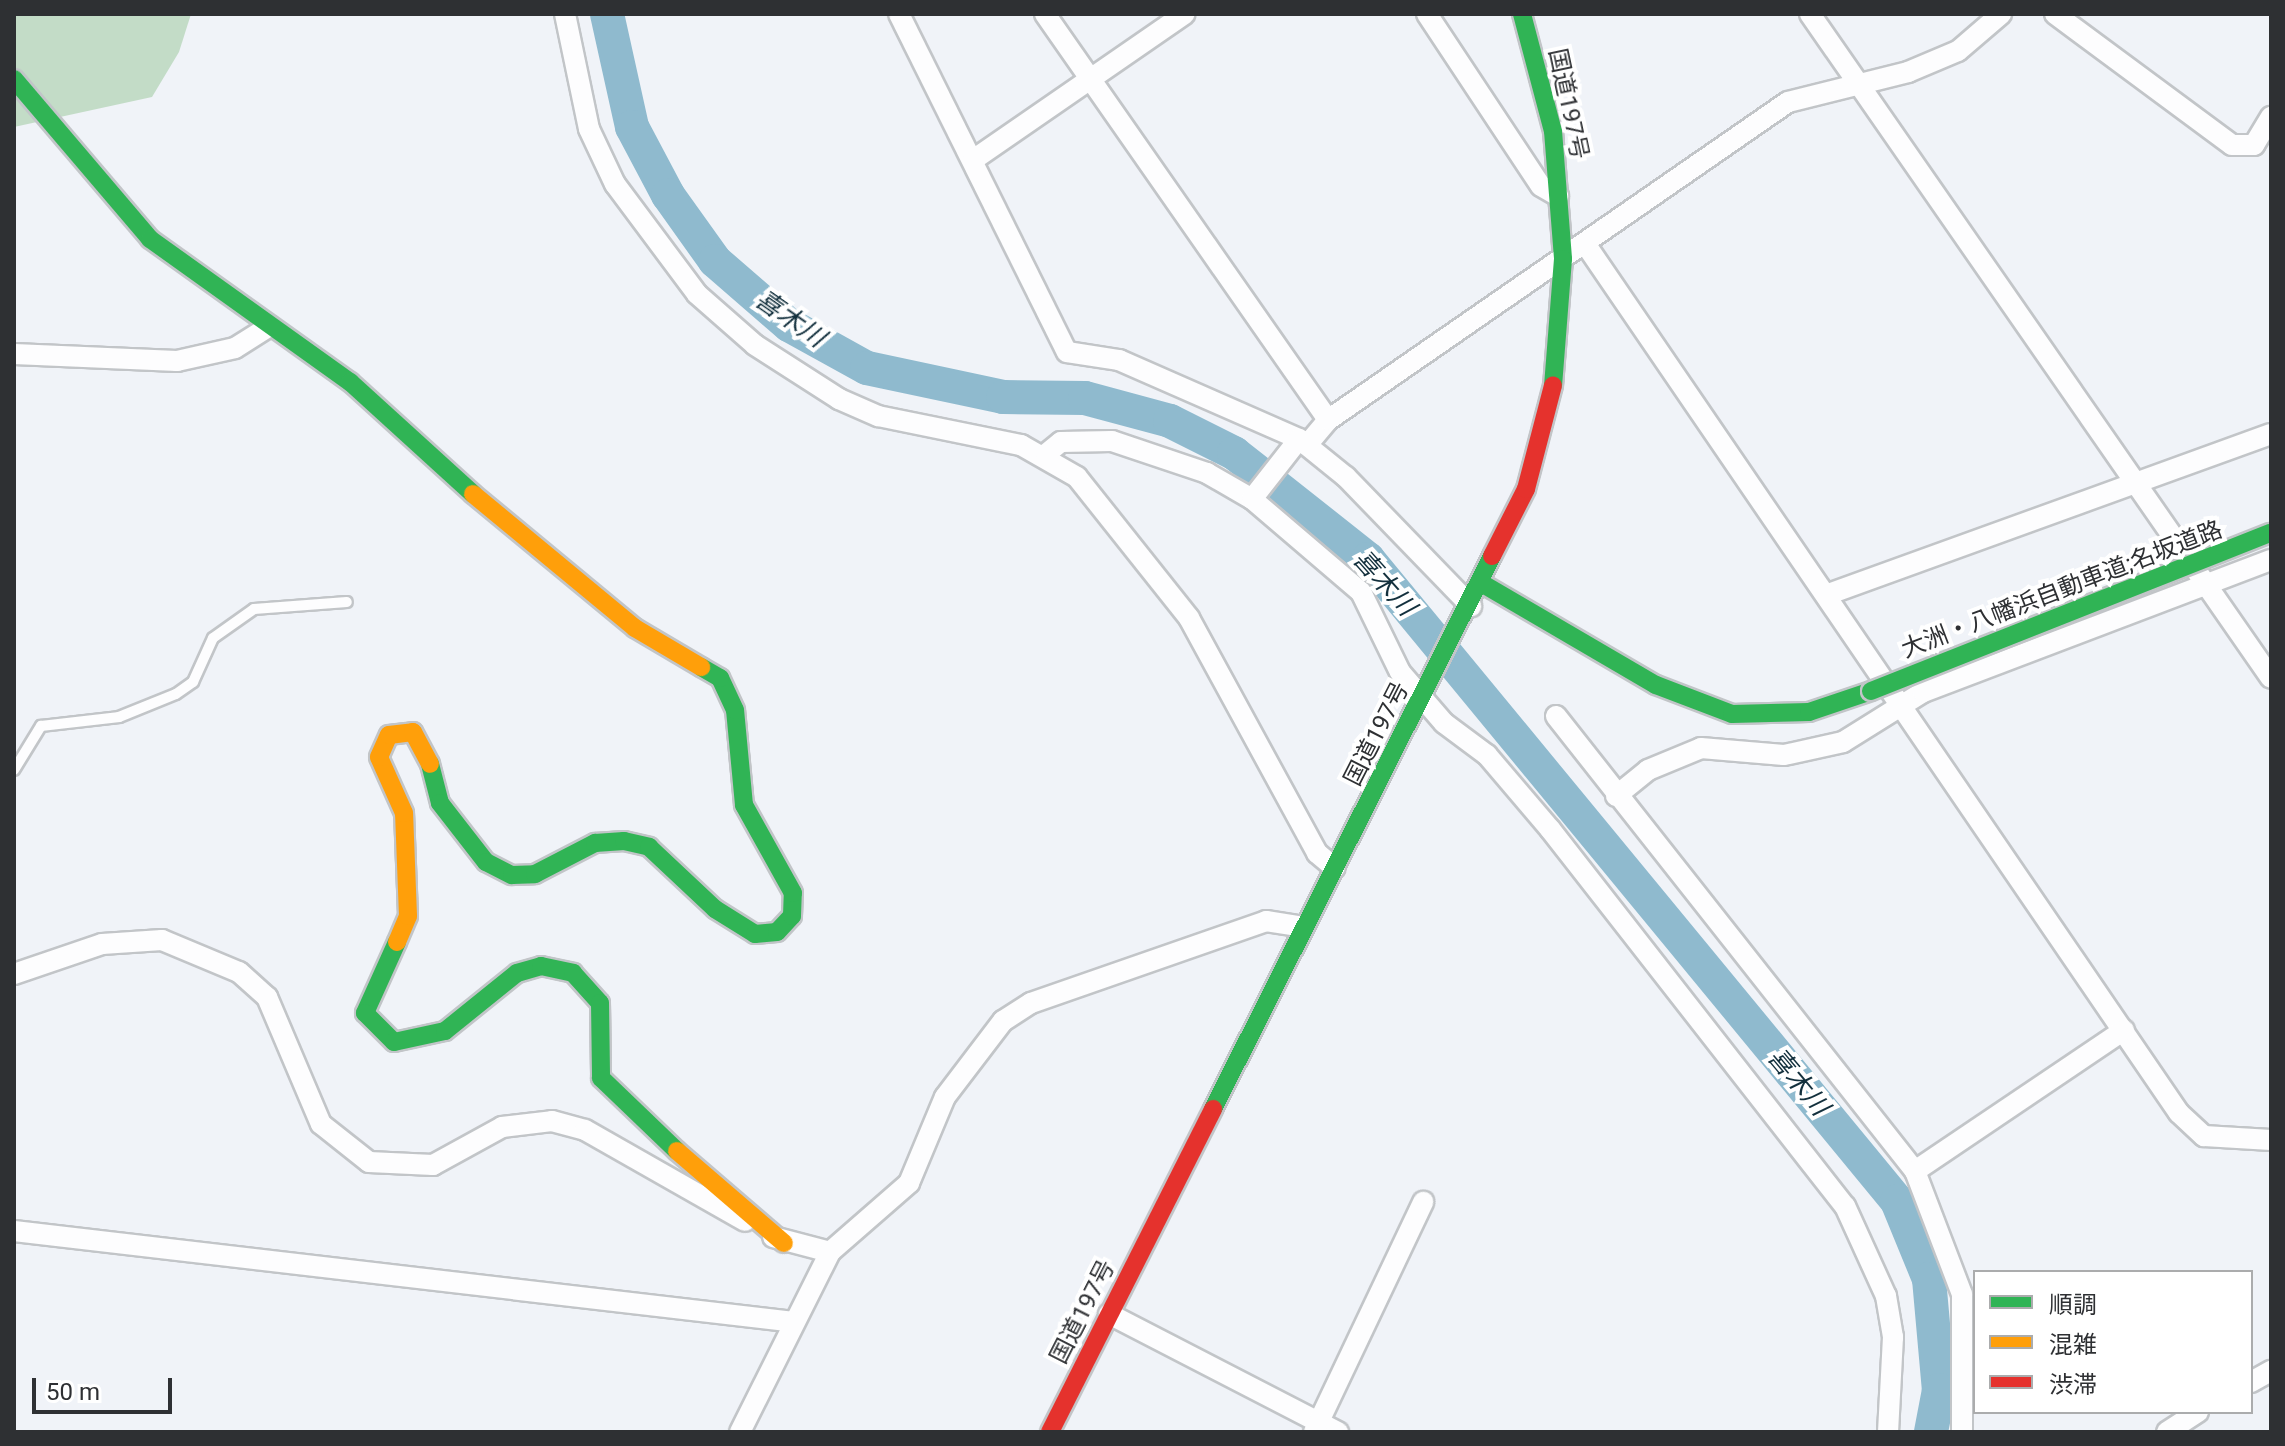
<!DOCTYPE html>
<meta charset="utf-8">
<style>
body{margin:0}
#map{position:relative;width:2285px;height:1446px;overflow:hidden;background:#f0f3f8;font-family:Roboto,"Noto Sans JP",sans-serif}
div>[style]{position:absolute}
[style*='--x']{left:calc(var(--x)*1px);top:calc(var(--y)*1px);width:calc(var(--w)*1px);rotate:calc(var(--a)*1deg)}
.forest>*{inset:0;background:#c3dcc7}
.river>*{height:34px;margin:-17px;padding:0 17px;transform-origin:17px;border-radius:17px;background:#8fbace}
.roads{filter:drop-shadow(2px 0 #c2c5c8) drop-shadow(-2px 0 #c2c5c8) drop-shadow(0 2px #c2c5c8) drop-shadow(0 -2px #c2c5c8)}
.lane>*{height:10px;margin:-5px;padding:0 5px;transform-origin:5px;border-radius:5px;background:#fdfdfe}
.street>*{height:20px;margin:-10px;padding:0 10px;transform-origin:10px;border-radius:10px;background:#fdfdfe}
.fast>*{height:18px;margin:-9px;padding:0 9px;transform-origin:9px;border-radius:9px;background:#30b455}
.slow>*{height:18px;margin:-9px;padding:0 9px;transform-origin:9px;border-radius:9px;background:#ff9f0a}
.jam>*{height:18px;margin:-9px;padding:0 9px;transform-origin:9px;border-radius:9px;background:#e5322d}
.bridges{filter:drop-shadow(2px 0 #c2c5c8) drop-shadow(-2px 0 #c2c5c8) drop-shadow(0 2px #c2c5c8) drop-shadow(0 -2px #c2c5c8)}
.fast-bridge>*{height:18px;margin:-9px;padding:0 9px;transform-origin:9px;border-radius:9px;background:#30b455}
span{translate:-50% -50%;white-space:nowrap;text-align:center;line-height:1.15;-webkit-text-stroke:8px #fff;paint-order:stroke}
.street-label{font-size:24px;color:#2e3033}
.water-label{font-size:26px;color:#13303d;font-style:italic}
.frame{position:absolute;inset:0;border:16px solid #2e3033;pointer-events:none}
.legend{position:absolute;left:1973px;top:1270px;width:280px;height:144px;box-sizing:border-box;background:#fff;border:2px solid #abacad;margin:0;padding:10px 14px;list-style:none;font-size:24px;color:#2e3033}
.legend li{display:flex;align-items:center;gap:16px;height:40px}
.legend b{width:40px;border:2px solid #abacad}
.scale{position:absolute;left:32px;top:1378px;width:140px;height:36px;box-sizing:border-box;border:4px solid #2e3033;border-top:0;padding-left:10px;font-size:24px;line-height:28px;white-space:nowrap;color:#2e3033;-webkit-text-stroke:6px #fff;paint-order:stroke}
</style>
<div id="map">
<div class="forest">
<i style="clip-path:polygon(14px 14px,191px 14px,179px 52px,152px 97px,14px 127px)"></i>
</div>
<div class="river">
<i style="--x:607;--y:14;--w:116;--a:77.5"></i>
<i style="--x:632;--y:127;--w:77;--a:62.1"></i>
<i style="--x:668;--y:195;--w:81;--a:54.5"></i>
<i style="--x:715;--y:261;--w:98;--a:40.9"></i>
<i style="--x:789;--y:325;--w:89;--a:28.9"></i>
<i style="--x:867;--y:368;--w:139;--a:12"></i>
<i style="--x:1003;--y:397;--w:82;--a:0.7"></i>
<i style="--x:1085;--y:398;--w:88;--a:15.1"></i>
<i style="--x:1170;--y:421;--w:72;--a:26.6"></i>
<i style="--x:1234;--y:453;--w:171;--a:38.3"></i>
<i style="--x:1368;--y:559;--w:832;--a:50.51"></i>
<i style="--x:1897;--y:1201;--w:84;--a:67.7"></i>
<i style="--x:1929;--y:1279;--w:111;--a:84.9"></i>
<i style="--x:1939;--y:1390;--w:43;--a:100.8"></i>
</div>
<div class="roads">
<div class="lane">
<i style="--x:14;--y:770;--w:52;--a:-58.5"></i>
<i style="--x:41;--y:726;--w:79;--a:-6.6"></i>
<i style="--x:119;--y:717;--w:61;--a:-22"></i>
<i style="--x:176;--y:694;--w:21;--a:-35"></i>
<i style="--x:193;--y:682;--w:48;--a:-65.6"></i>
<i style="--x:213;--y:638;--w:50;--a:-35.3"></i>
<i style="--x:254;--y:609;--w:93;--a:-4.3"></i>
</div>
<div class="street">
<i style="--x:565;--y:14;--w:117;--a:78.2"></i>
<i style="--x:589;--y:129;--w:61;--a:64.7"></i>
<i style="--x:615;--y:184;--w:137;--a:53.3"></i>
<i style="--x:697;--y:294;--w:77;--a:41.3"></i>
<i style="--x:755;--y:345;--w:100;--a:32.7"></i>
<i style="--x:839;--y:399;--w:43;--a:23.6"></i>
<i style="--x:878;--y:416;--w:146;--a:11.5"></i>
<i style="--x:1021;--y:445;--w:64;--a:29.7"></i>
<i style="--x:1077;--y:477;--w:180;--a:51.5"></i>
<i style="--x:1189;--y:618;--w:268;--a:61.4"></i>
<i style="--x:1317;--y:853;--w:23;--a:40"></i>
<i style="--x:899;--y:14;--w:377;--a:63.6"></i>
<i style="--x:1067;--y:352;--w:53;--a:8.7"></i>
<i style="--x:1119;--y:360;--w:197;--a:23.7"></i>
<i style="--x:1299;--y:439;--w:60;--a:39"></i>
<i style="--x:1346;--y:477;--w:180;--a:45.9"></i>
<i style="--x:1045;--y:14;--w:495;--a:55.1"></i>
<i style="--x:1427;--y:14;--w:206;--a:56.5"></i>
<i style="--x:1541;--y:186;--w:20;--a:30"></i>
<i style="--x:1810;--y:14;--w:808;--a:55.23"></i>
<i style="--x:2055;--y:14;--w:220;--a:36.5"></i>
<i style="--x:2232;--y:145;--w:22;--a:0"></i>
<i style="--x:2254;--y:145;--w:33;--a:-59"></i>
<i style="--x:973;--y:160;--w:257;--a:-34.6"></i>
<i style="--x:1586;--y:245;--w:1051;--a:55.66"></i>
<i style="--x:2179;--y:1113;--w:34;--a:43"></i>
<i style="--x:2204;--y:1136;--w:67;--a:3.4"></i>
<i style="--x:14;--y:354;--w:163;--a:2.5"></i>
<i style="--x:177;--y:361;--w:59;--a:-12.6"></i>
<i style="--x:235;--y:348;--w:41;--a:-32.2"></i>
<i style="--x:1307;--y:445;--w:33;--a:-50"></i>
<i style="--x:1328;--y:420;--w:559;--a:-34.66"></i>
<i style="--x:1788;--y:102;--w:124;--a:-14"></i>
<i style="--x:1908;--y:72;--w:54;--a:-22.8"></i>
<i style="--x:1958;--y:51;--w:57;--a:-40.7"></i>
<i style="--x:1046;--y:454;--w:19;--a:-39"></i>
<i style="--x:1061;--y:442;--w:51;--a:-1.1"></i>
<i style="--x:1112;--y:441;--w:100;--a:18.6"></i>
<i style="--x:1207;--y:473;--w:52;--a:30"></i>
<i style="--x:1252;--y:499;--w:143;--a:40.5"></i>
<i style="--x:1361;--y:592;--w:89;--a:64"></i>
<i style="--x:1400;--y:672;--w:67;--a:49.2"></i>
<i style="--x:1444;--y:723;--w:54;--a:36.7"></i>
<i style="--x:1487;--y:755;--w:97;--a:49.6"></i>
<i style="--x:1550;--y:829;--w:479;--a:52"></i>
<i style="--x:1845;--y:1206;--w:99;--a:65.5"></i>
<i style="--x:1886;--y:1296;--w:42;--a:80.3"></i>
<i style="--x:1893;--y:1337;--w:95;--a:93"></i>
<i style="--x:1252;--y:499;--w:76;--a:-51.9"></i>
<i style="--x:1826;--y:595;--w:473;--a:-19.9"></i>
<i style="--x:1556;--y:716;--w:580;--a:51.73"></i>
<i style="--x:1915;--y:1171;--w:132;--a:69.1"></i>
<i style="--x:1962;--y:1294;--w:138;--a:90"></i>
<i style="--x:1616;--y:796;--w:41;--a:-39.1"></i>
<i style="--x:1648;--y:770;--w:57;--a:-22.5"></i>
<i style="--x:1701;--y:748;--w:83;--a:4.8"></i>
<i style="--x:1784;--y:755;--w:60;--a:-12.4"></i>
<i style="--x:1843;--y:742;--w:94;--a:-32"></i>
<i style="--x:1923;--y:692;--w:372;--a:-20.8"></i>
<i style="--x:14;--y:974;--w:93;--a:-18.8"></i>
<i style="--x:102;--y:944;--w:60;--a:-3.8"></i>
<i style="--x:162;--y:940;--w:83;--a:22.6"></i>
<i style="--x:239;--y:972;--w:38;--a:42"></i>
<i style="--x:267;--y:997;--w:138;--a:67"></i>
<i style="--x:321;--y:1124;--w:61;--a:38.4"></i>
<i style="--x:369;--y:1162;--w:64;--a:2.7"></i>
<i style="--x:433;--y:1165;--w:79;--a:-28.8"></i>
<i style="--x:502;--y:1127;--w:50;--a:-6.8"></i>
<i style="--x:552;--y:1121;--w:34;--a:15"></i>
<i style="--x:585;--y:1130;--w:184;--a:29.6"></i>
<i style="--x:1915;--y:1171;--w:252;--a:-34"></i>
<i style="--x:14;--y:1231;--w:785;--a:6.65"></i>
<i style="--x:773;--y:1237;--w:59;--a:14.7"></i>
<i style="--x:1109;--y:1314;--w:258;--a:27.3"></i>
<i style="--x:2251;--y:1382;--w:23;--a:-29"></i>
<i style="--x:740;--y:1432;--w:201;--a:-63.4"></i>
<i style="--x:830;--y:1252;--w:105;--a:-41.1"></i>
<i style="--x:909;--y:1183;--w:93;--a:-67.3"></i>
<i style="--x:945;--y:1097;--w:96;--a:-52.7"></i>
<i style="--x:1003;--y:1021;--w:33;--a:-33"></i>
<i style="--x:1031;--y:1003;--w:249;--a:-19.2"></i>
<i style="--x:1266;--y:921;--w:38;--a:9"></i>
<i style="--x:1314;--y:1432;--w:255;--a:-64.6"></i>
<i style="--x:2167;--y:1432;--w:37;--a:-33"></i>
</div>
<div class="fast">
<i style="--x:1522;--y:14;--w:121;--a:75.2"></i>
<i style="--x:1553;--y:131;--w:128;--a:85.5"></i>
<i style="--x:1563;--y:259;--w:126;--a:94.5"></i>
<i style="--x:14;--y:79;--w:210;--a:49.6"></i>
<i style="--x:150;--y:239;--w:246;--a:35.6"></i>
<i style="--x:350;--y:382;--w:166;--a:42.3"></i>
<i style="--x:1483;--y:584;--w:200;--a:30.3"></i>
<i style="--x:1656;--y:685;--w:81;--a:20.9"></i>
<i style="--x:1732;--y:714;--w:77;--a:-1.5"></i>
<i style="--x:1809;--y:712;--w:65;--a:-18.7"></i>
<i style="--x:430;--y:764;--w:40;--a:75.6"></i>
<i style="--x:440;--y:803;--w:75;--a:52.1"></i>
<i style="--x:486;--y:862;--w:29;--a:27"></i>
<i style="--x:512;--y:875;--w:23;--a:-2"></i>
<i style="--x:535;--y:874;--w:68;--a:-27.3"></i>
<i style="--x:595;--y:843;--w:29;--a:-4"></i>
<i style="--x:624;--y:841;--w:26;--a:13"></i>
<i style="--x:649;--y:847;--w:91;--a:43.2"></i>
<i style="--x:715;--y:909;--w:47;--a:32"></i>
<i style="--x:755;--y:934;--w:22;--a:-5"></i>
<i style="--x:777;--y:932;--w:22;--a:-47"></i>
<i style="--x:792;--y:916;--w:23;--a:-88"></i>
<i style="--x:793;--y:893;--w:101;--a:-119.1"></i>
<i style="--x:744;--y:805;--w:95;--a:-95.4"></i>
<i style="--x:735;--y:710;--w:35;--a:-115"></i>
<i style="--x:720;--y:678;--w:22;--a:-150"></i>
<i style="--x:397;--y:942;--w:78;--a:114.3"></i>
<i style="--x:365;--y:1013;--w:41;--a:45"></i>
<i style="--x:394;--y:1042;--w:52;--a:-12.2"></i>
<i style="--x:445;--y:1031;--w:92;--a:-38.9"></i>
<i style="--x:517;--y:973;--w:25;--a:-16"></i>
<i style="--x:541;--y:966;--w:33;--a:12"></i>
<i style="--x:573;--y:973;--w:40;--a:48"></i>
<i style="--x:600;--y:1003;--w:75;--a:89.2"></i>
<i style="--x:601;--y:1078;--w:105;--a:43.8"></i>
<i style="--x:1213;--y:1109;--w:619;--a:-63.23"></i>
</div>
<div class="slow">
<i style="--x:473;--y:494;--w:210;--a:39.6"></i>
<i style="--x:635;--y:628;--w:77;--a:30.6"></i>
<i style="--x:397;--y:942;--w:28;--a:-67"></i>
<i style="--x:408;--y:916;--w:103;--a:-92.2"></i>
<i style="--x:404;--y:813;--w:61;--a:-114.1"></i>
<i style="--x:379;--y:757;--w:24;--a:-66"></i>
<i style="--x:389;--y:735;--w:24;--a:-7"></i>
<i style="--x:413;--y:732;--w:36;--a:62"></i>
<i style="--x:677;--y:1151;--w:141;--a:40.7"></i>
</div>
<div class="jam">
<i style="--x:1492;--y:556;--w:75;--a:-63.1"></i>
<i style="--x:1526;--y:489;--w:107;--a:-75.4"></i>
<i style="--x:1050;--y:1432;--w:362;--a:-63.2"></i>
</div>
</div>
<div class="bridges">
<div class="fast-bridge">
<i style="--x:1871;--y:691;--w:430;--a:-21.6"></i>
</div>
</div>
<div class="street-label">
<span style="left:1568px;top:104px;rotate:78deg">国道197号</span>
<span style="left:2062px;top:590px;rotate:-21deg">大洲・八幡浜自動車道;名坂道路</span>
<span style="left:1377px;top:734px;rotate:-63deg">国道197号</span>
<span style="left:1083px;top:1312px;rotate:-63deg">国道197号</span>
</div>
<div class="water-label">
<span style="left:790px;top:319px;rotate:35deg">喜木川</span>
<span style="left:1384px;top:583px;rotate:48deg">喜木川</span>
<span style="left:1798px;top:1082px;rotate:50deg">喜木川</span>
</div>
<div class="frame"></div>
<ul class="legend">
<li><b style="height:10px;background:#30b455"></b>順調</li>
<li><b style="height:10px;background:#ff9f0a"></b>混雑</li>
<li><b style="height:10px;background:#e5322d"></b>渋滞</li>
</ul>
<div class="scale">50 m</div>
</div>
